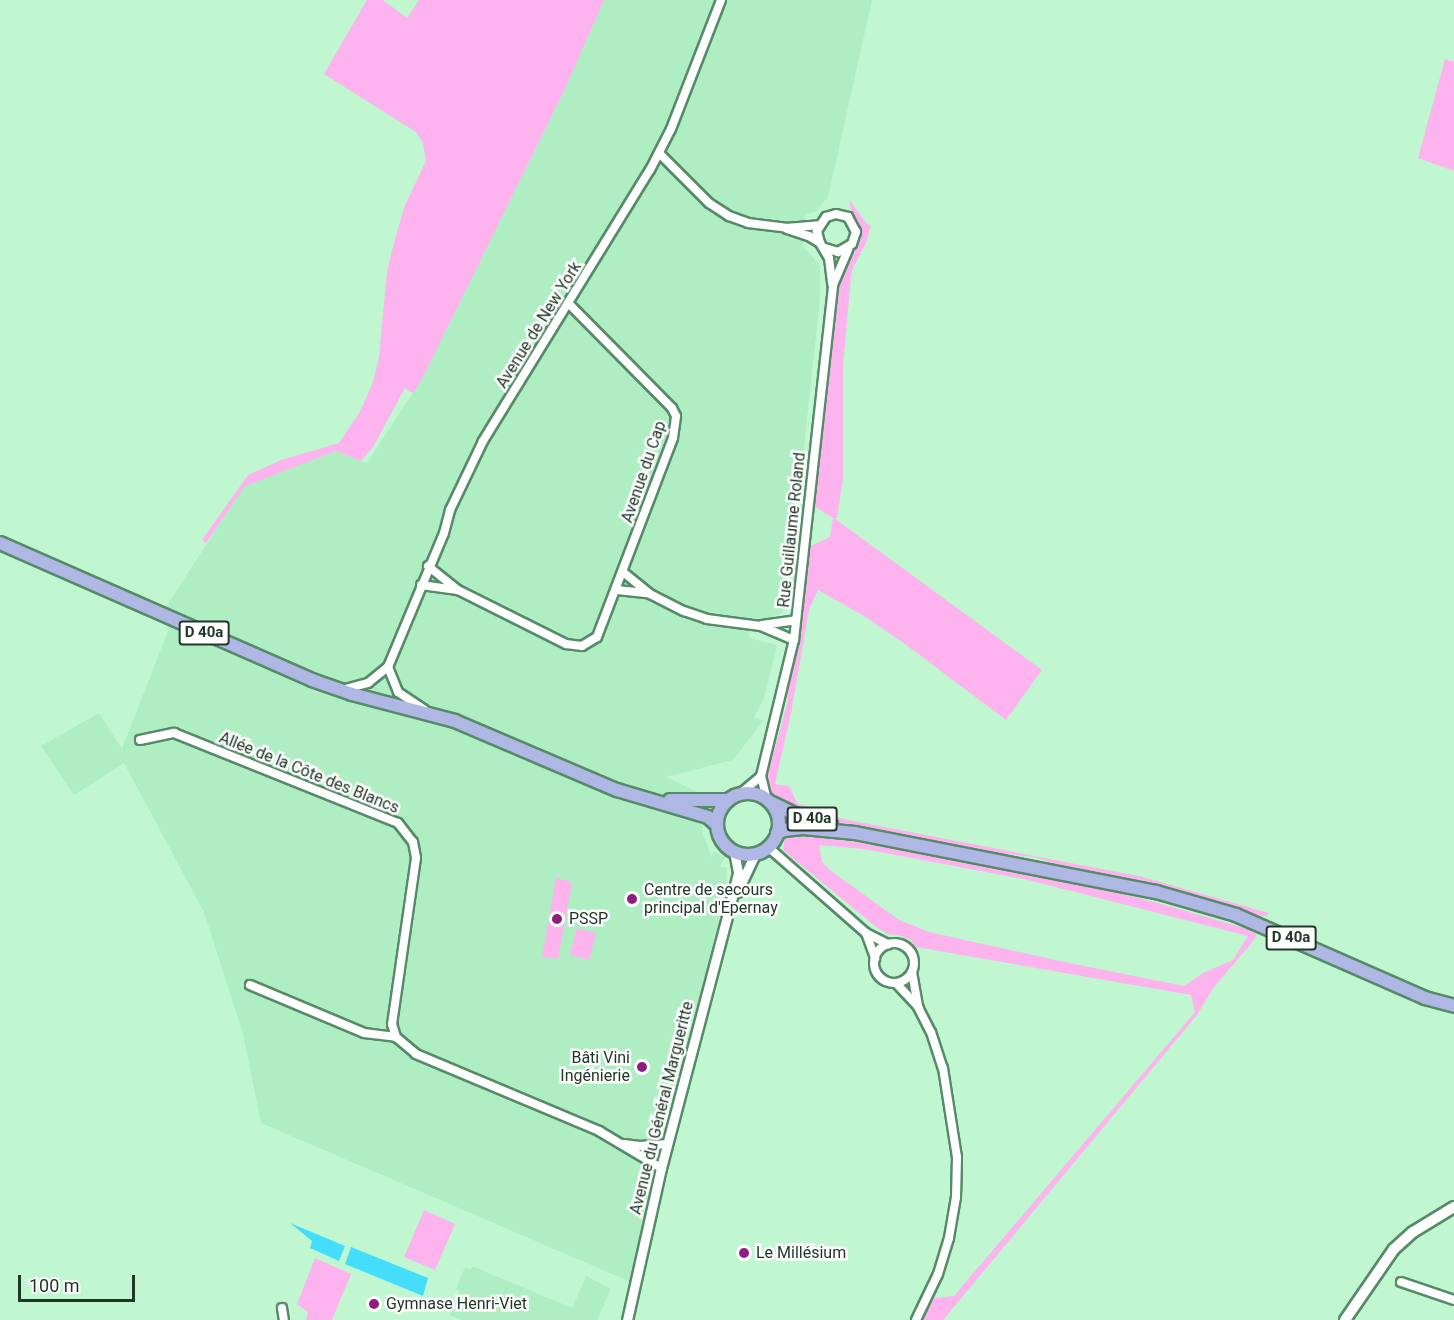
<!DOCTYPE html>
<meta charset="utf-8">
<style>
body{margin:0}
#map{position:relative;width:1454px;height:1320px;overflow:hidden;background:#c0f7d0;font-family:Roboto,sans-serif}
div>[style]{position:absolute}
[style*='--x']{left:calc(var(--x)*1px);top:calc(var(--y)*1px);width:calc(var(--w)*1px);rotate:calc(var(--a)*1deg)}
.built>*{inset:0;background:#afedc2}
.green>*{inset:0;background:#fdb3ee}
.water>*{inset:0;background:#45ddfc}
.roads{filter:drop-shadow(2px 0 #578a68) drop-shadow(-2px 0 #578a68) drop-shadow(0 2px #578a68) drop-shadow(0 -2px #578a68)}
.minor>*{height:8px;margin:-4px;padding:0 4px;transform-origin:4px;border-radius:4px;background:#fff}
.minor>.ring{margin:-4px;padding:0;box-sizing:content-box;background:none;border:8px solid #fff;border-radius:50%}
.tertiary>*{height:9px;margin:-4.5px;padding:0 4.5px;transform-origin:4.5px;border-radius:4.5px;background:#fff}
.secondary>*{height:10px;margin:-5px;padding:0 5px;transform-origin:5px;border-radius:5px;background:#fff}
.primary>*{height:12px;margin:-6px;padding:0 6px;transform-origin:6px;border-radius:6px;background:#afb8e5}
.primary>.ring{margin:-6px;padding:0;box-sizing:content-box;background:none;border:12px solid #afb8e5;border-radius:50%}
.dots>*{width:16px;height:16px;translate:-50% -50%;box-sizing:border-box;border:3px solid #fff;border-radius:50%}
span{translate:-50% -50%;white-space:nowrap;text-align:center;line-height:1.15;-webkit-text-stroke:5px #fff;paint-order:stroke}
.shield-label span{padding:2px 4px;background:#fff;border:2px solid;border-radius:4px;-webkit-text-stroke-width:0}
.shield-label{font-size:15px;color:#213728;font-weight:700}
.street-label{font-size:16px;color:#213728}
.poi-label{font-size:16px;color:#213728}
.left{translate:0 -50%;text-align:left}
.right{translate:-100% -50%;text-align:right}
.scale{position:absolute;left:18px;top:1275px;width:117px;height:27px;box-sizing:border-box;border:3px solid #213728;border-top:0;padding-left:8px;font-size:18px;line-height:21px;white-space:nowrap;color:#213728;-webkit-text-stroke:4px #fff;paint-order:stroke}
</style>
<div id="map">
<div class="built">
<i style="clip-path:polygon(604px 0,872px 0,828px 197px,816px 211px,806px 215px,803px 246px,820px 266px,820px 298px,788px 595px,782px 613px,766px 619px,752px 618px,749px 633px,750px 638px,777px 645px,764px 698px,754px 717px,763px 721px,733px 760px,666px 777px,699px 793px,703px 834px,712px 858px,713px 851px,725px 857px,720px 867px,727px 868px,725px 895px,698px 1004px,664px 1121px,631px 1282px,261px 1123px,243px 1034px,204px 912px,124px 763px,74px 795px,41px 746px,99px 713px,122px 749px,168px 631px,166px 607px,244px 486px,336px 451px,367px 463px,422px 379px,565px 89px)"></i>
<i style="clip-path:polygon(472px 1266px,572px 1308px,586px 1276px,611px 1289px,597px 1320px,461px 1320px,450px 1315px,460px 1291px,456px 1289px,465px 1267px,471px 1270px)"></i>
</div>
<div class="green">
<i style="clip-path:polygon(367px 0,383px 0,407px 18px,419px 0,604px 0,565px 89px,422px 379px,413px 393px,405px 388px,373px 447px,361px 461px,336px 451px,245px 486px,206px 543px,202px 540px,248px 475px,281px 460px,339px 443px,360px 412px,373px 382px,379px 357px,387px 271px,395px 239px,405px 205px,426px 161px,423px 143px,416px 132px,324px 74px)"></i>
<i style="clip-path:polygon(1445px 59px,1454px 62px,1454px 171px,1418px 158px)"></i>
<i style="clip-path:polygon(849px 199px,867px 224px,871px 225px,866px 243px,853px 268px,851px 277px,843px 366px,843px 478px,837px 518px,834px 518px,1042px 670px,1006px 720px,905px 644px,864px 616px,818px 590px,809px 610px,791px 713px,775px 784px,789px 786px,797px 803px,843px 819px,1143px 877px,1269px 913px,1267px 916px,1257px 916px,1187px 893px,1062px 866px,1034px 857px,985px 852px,842px 825px,780px 807px,771px 797px,767px 777px,788px 701px,787px 692px,797px 642px,809px 547px,830px 537px,833px 518px,814px 506px,837px 282px,844px 260px,857px 248px,861px 238px,860px 228px,851px 211px)"></i>
<i style="clip-path:polygon(evenodd,797px 836px,851px 841px,1061px 879px,1158px 903px,1247px 929px,1256px 934px,1255px 939px,1214px 987px,1197px 1015px,943px 1320px,923px 1320px,934px 1298px,954px 1296px,1195px 1012px,1191px 995px,916px 947px,911px 940px,899px 935px,887px 934px,875px 926px,783px 850px,785px 837px,797px 836px,819px 845px,864px 849px,1024px 879px,1248px 936px,1233px 960px,1203px 973px,1184px 986px,1074px 964px,929px 932px,899px 920px,830px 870px,822px 862px,819px 845px)"></i>
<i style="clip-path:polygon(556px 878px,572px 882px,558px 959px,542px 957px)"></i>
<i style="clip-path:polygon(577px 928px,596px 933px,589px 960px,570px 955px)"></i>
<i style="clip-path:polygon(424px 1210px,455px 1224px,435px 1270px,404px 1257px)"></i>
<i style="clip-path:polygon(315px 1258px,351px 1274px,332px 1320px,306px 1320px,308px 1312px,297px 1304px)"></i>
</div>
<div class="water">
<i style="clip-path:polygon(290px 1223px,345px 1246px,339px 1261px,310px 1248px,312px 1241px)"></i>
<i style="clip-path:polygon(351px 1247px,428px 1278px,423px 1296px,345px 1264px)"></i>
</div>
<div class="roads">
<div class="minor">
<i style="--x:659;--y:153;--w:71;--a:45"></i>
<i style="--x:709;--y:203;--w:24;--a:33"></i>
<i style="--x:729;--y:216;--w:20;--a:20"></i>
<i style="--x:748;--y:223;--w:38;--a:7"></i>
<i style="--x:786;--y:228;--w:33;--a:-5"></i>
<i style="--x:787;--y:229;--w:23;--a:18"></i>
<i style="--x:809;--y:236;--w:13;--a:32"></i>
<i style="--x:825;--y:248;--w:14;--a:17"></i>
<i style="--x:838;--y:252;--w:16;--a:-30"></i>
<i style="--x:852;--y:244;--w:13;--a:-72"></i>
<i style="--x:856;--y:232;--w:17;--a:-118"></i>
<i style="--x:848;--y:217;--w:12;--a:-166"></i>
<i style="--x:836;--y:214;--w:10;--a:163"></i>
<i style="--x:826;--y:217;--w:17;--a:123"></i>
<i style="--x:817;--y:231;--w:12;--a:76"></i>
<i style="--x:820;--y:243;--w:17;--a:59"></i>
<i style="--x:829;--y:258;--w:26;--a:83"></i>
<i style="--x:428;--y:566;--w:38;--a:39"></i>
<i style="--x:458;--y:590;--w:121;--a:26.6"></i>
<i style="--x:566;--y:644;--w:16;--a:7"></i>
<i style="--x:582;--y:646;--w:17;--a:-31"></i>
<i style="--x:597;--y:637;--w:213;--a:-69.1"></i>
<i style="--x:673;--y:438;--w:22;--a:-82"></i>
<i style="--x:676;--y:416;--w:9;--a:-117"></i>
<i style="--x:672;--y:408;--w:148;--a:-134.7"></i>
<i style="--x:623;--y:572;--w:35;--a:39"></i>
<i style="--x:650;--y:594;--w:38;--a:27"></i>
<i style="--x:684;--y:611;--w:24;--a:19"></i>
<i style="--x:707;--y:619;--w:54;--a:7.4"></i>
<i style="--x:761;--y:626;--w:36;--a:23"></i>
<i style="--x:421;--y:585;--w:37;--a:8"></i>
<i style="--x:617;--y:590;--w:31;--a:6"></i>
<i style="--x:762;--y:625;--w:34;--a:-8"></i>
<i style="--x:388;--y:667;--w:145;--a:-67.3"></i>
<i style="--x:444;--y:533;--w:24;--a:-75"></i>
<i style="--x:450;--y:510;--w:76;--a:-64.4"></i>
<i style="--x:483;--y:441;--w:318;--a:-58.4"></i>
<i style="--x:650;--y:170;--w:46;--a:-62.9"></i>
<i style="--x:671;--y:129;--w:138;--a:-68.8"></i>
<i style="--x:345;--y:689;--w:24;--a:-15"></i>
<i style="--x:368;--y:683;--w:26;--a:-39"></i>
<i style="--x:388;--y:667;--w:27;--a:68"></i>
<i style="--x:398;--y:692;--w:32;--a:34"></i>
<i style="--x:140;--y:740;--w:35;--a:-12"></i>
<i style="--x:174;--y:733;--w:241;--a:21.9"></i>
<i style="--x:398;--y:823;--w:24;--a:52"></i>
<i style="--x:413;--y:842;--w:16;--a:79"></i>
<i style="--x:416;--y:858;--w:168;--a:98.2"></i>
<i style="--x:392;--y:1024;--w:14;--a:73"></i>
<i style="--x:396;--y:1037;--w:26;--a:40"></i>
<i style="--x:416;--y:1054;--w:199;--a:22.8"></i>
<i style="--x:599;--y:1131;--w:72;--a:30.8"></i>
<i style="--x:761;--y:776;--w:140;--a:-76.4"></i>
<i style="--x:794;--y:640;--w:357;--a:-83.7"></i>
<i style="--x:833;--y:285;--w:39;--a:-67"></i>
<i style="--x:741;--y:793;--w:26;--a:-40"></i>
<i style="--x:761;--y:776;--w:25;--a:76"></i>
<i style="--x:768;--y:847;--w:130;--a:41.3"></i>
<i style="--x:866;--y:933;--w:25;--a:27"></i>
<i style="--x:866;--y:933;--w:27;--a:70"></i>
<i class="ring" style="left:874px;top:943px;width:32px;height:32px"></i>
<i style="--x:912;--y:972;--w:34;--a:80"></i>
<i style="--x:896;--y:983;--w:33;--a:47"></i>
<i style="--x:918;--y:1007;--w:28;--a:63"></i>
<i style="--x:931;--y:1032;--w:38;--a:72"></i>
<i style="--x:943;--y:1068;--w:90;--a:81.1"></i>
<i style="--x:957;--y:1157;--w:40;--a:91.4"></i>
<i style="--x:956;--y:1197;--w:42;--a:99.7"></i>
<i style="--x:949;--y:1238;--w:38;--a:107"></i>
<i style="--x:938;--y:1274;--w:51;--a:115.6"></i>
<i style="--x:250;--y:985;--w:124;--a:22.8"></i>
<i style="--x:364;--y:1033;--w:32;--a:7"></i>
<i style="--x:624;--y:1144;--w:16;--a:7"></i>
<i style="--x:640;--y:1146;--w:28;--a:-4"></i>
<i style="--x:1401;--y:1282;--w:56;--a:18.8"></i>
<i style="--x:282;--y:1308;--w:12;--a:81"></i>
</div>
<div class="tertiary">
<i style="--x:737;--y:892;--w:42;--a:-64.7"></i>
<i style="--x:627;--y:1320;--w:156;--a:-77.4"></i>
<i style="--x:661;--y:1168;--w:272;--a:-75.3"></i>
<i style="--x:730;--y:905;--w:34;--a:-76"></i>
<i style="--x:738;--y:872;--w:21;--a:-101"></i>
</div>
<div class="secondary">
<i style="--x:1345;--y:1320;--w:86;--a:-55.4"></i>
<i style="--x:1394;--y:1249;--w:25;--a:-42"></i>
<i style="--x:1413;--y:1232;--w:48;--a:-31.4"></i>
</div>
<div class="primary">
<i style="--x:0;--y:543;--w:341;--a:23.7"></i>
<i style="--x:312;--y:680;--w:42;--a:19.3"></i>
<i style="--x:352;--y:694;--w:106;--a:14.7"></i>
<i style="--x:455;--y:721;--w:176;--a:23.1"></i>
<i style="--x:617;--y:790;--w:95;--a:16.5"></i>
<i style="--x:708;--y:817;--w:12;--a:42"></i>
<i class="ring" style="left:717px;top:793px;width:50px;height:50px"></i>
<i style="--x:670;--y:800;--w:58;--a:0"></i>
<i style="--x:772;--y:803;--w:25;--a:26"></i>
<i style="--x:795;--y:814;--w:38;--a:17"></i>
<i style="--x:777;--y:833;--w:8;--a:-23"></i>
<i style="--x:784;--y:830;--w:19;--a:-6"></i>
<i style="--x:803;--y:828;--w:52;--a:5.5"></i>
<i style="--x:855;--y:833;--w:307;--a:11.1"></i>
<i style="--x:1156;--y:892;--w:83;--a:16"></i>
<i style="--x:1236;--y:915;--w:206;--a:23.7"></i>
<i style="--x:1425;--y:998;--w:30;--a:15"></i>
</div>
</div>
<div class="dots">
<i style="left:632px;top:899px;background:#8d1d7f"></i>
<i style="left:557px;top:919px;background:#8d1d7f"></i>
<i style="left:642px;top:1067px;background:#8d1d7f"></i>
<i style="left:744px;top:1253px;background:#8d1d7f"></i>
<i style="left:374px;top:1304px;background:#8d1d7f"></i>
</div>
<div class="shield-label">
<span style="left:204px;top:633px">D 40a</span>
<span style="left:812px;top:819px">D 40a</span>
<span style="left:1291px;top:938px">D 40a</span>
</div>
<div class="street-label">
<span style="left:539px;top:325px;rotate:-58deg">Avenue de New York</span>
<span style="left:644px;top:472px;rotate:-71deg">Avenue du Cap</span>
<span style="left:792px;top:530px;rotate:-84deg">Rue Guillaume Roland</span>
<span style="left:309px;top:773px;rotate:22deg">Allée de la Côte des Blancs</span>
<span style="left:662px;top:1108px;rotate:-76deg">Avenue du Général Margueritte</span>
</div>
<div class="poi-label">
<span class="left" style="left:644px;top:899px">Centre de secours<br>principal d'Epernay</span>
<span class="left" style="left:569px;top:919px">PSSP</span>
<span class="right" style="left:630px;top:1067px">Bâti Vini<br>Ingénierie</span>
<span class="left" style="left:756px;top:1253px">Le Millésium</span>
<span class="left" style="left:386px;top:1304px">Gymnase Henri-Viet</span>
</div>
<div class="scale">100 m</div>
</div>
